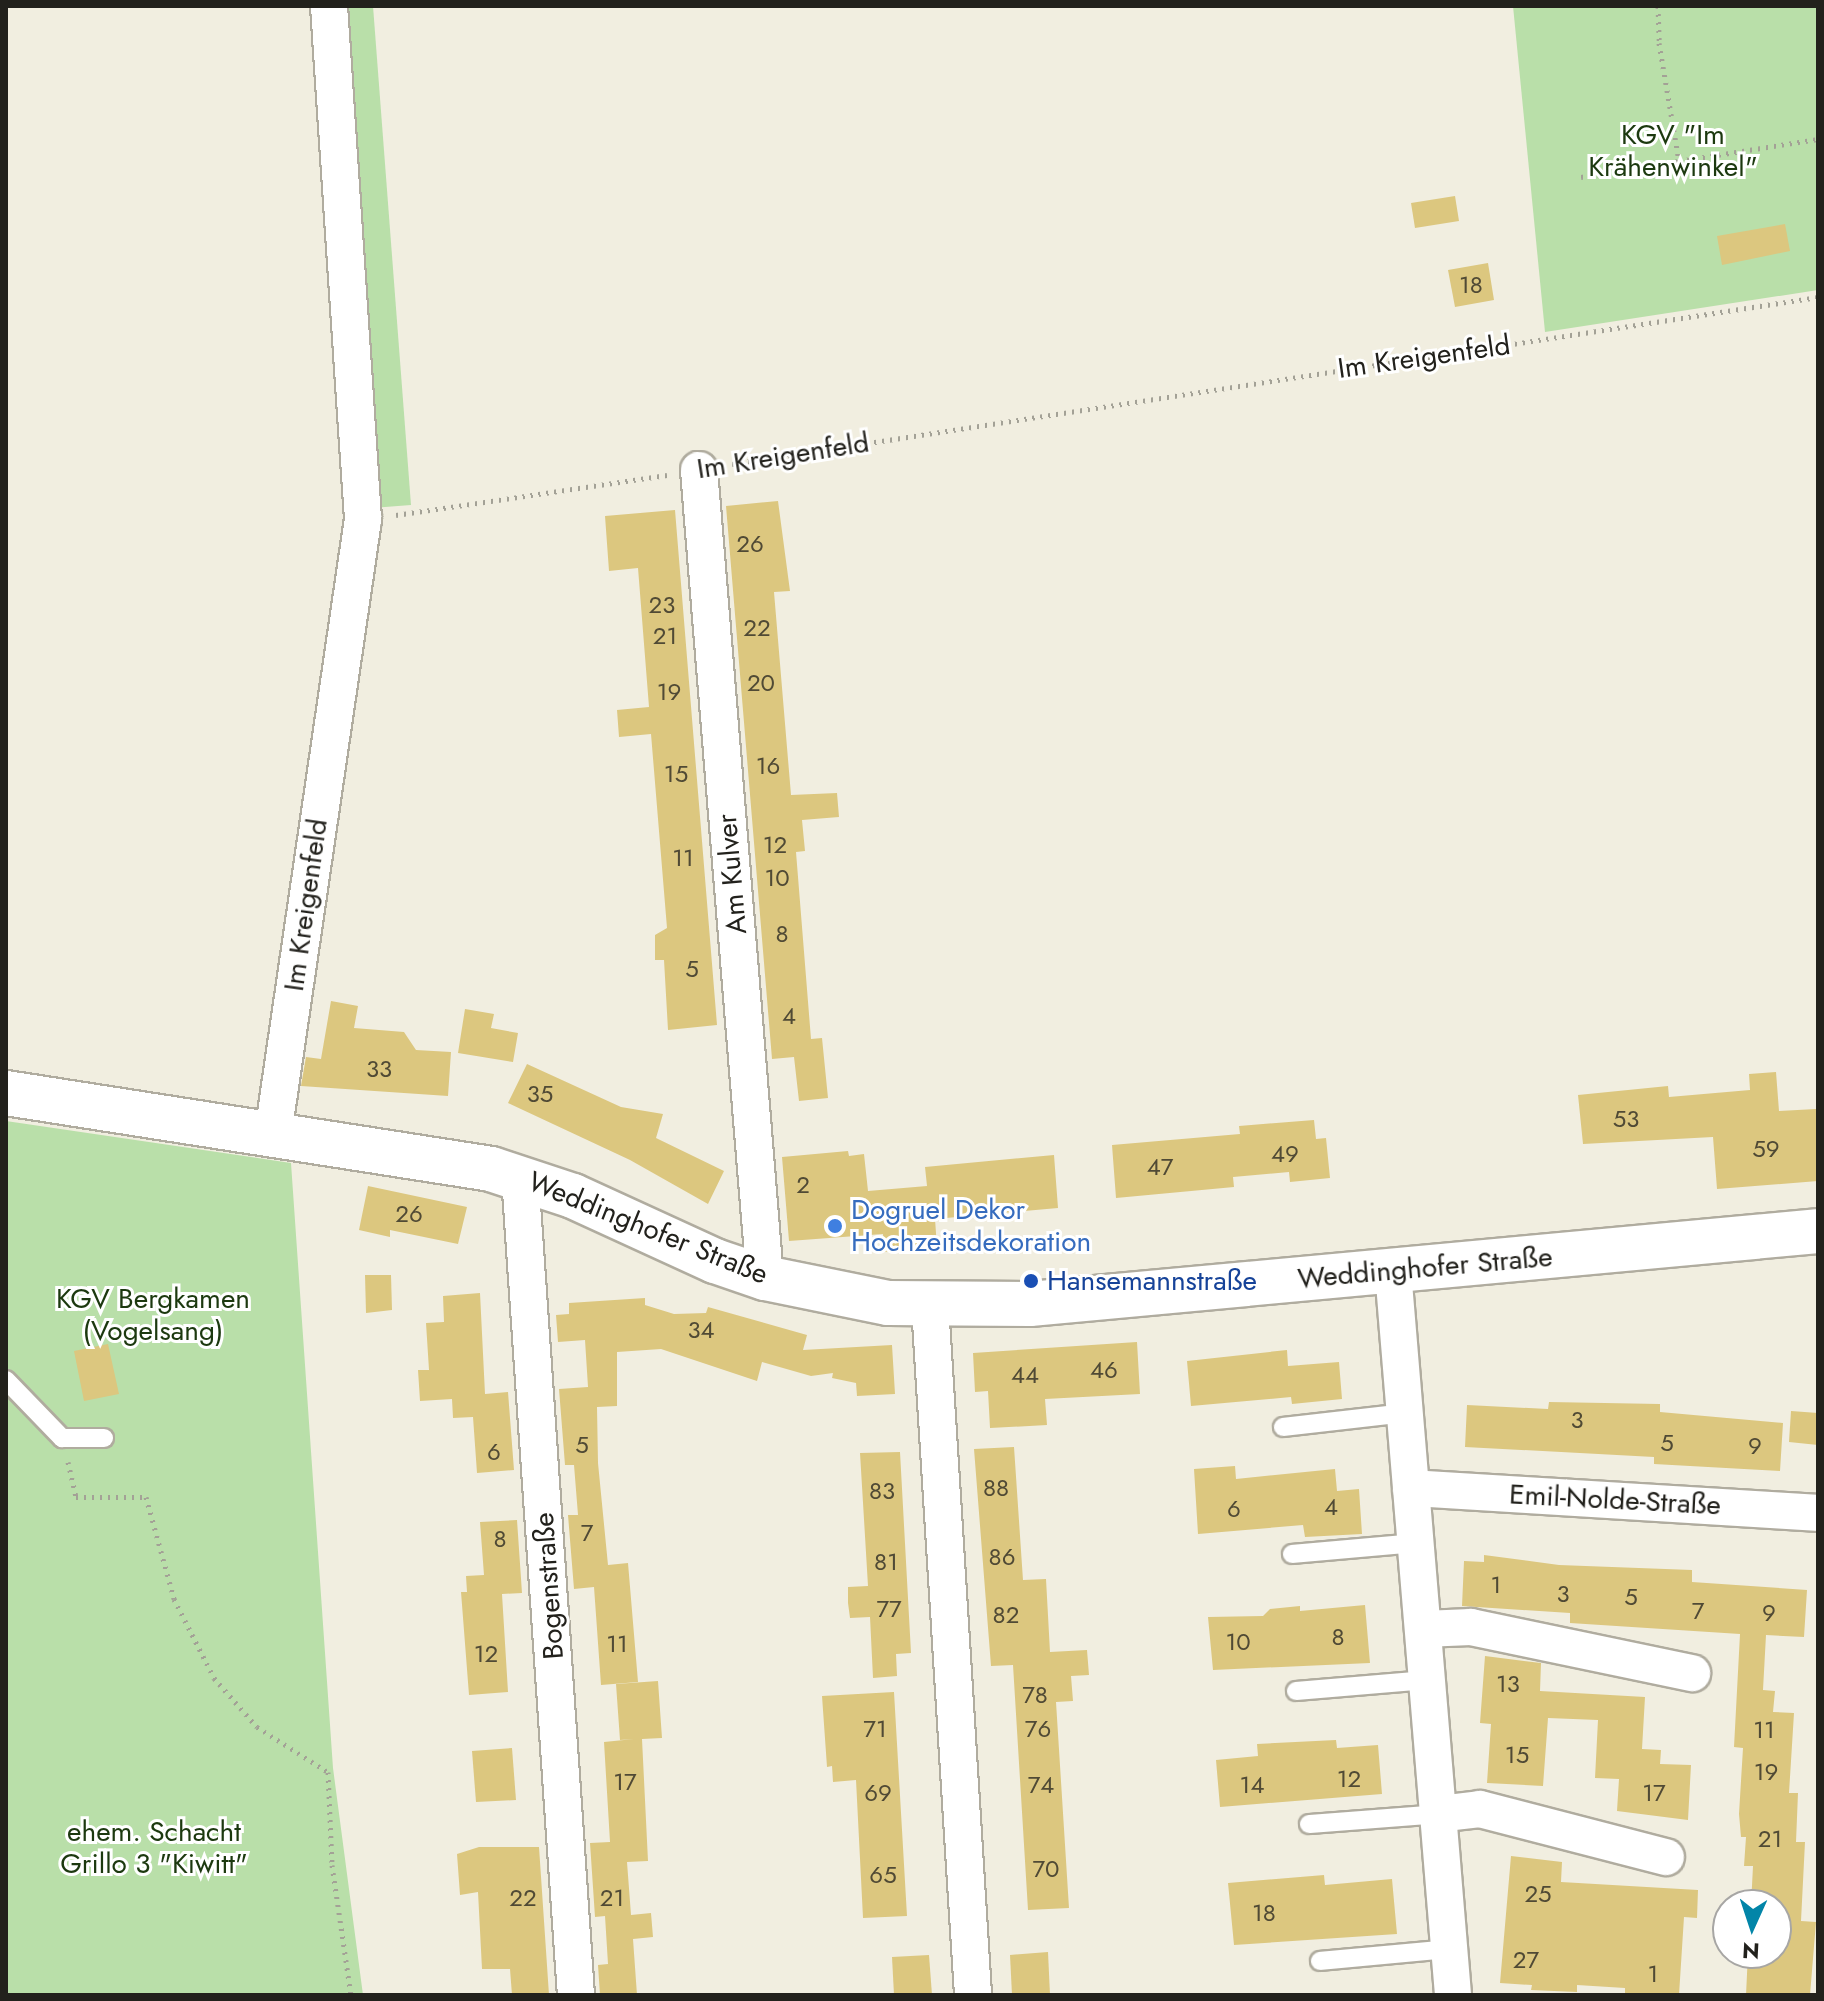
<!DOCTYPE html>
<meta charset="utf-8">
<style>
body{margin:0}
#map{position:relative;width:1824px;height:2001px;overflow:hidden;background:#f1eee0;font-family:Jost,sans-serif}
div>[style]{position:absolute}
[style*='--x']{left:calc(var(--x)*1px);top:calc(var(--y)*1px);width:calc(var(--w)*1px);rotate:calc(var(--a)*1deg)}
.green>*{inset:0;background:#b9dfa9}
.building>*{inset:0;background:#dcc77f}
.path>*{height:5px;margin-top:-2.5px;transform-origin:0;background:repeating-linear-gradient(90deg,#a3a196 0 2px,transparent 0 8px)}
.roads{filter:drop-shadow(2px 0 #b0ac9f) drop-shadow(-2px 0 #b0ac9f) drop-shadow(0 2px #b0ac9f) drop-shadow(0 -2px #b0ac9f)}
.lane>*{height:18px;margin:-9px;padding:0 9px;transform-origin:9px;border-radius:9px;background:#fff}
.street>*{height:36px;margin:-18px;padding:0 18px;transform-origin:18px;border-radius:18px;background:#fff}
.secondary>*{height:44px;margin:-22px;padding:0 22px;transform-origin:22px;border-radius:22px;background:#fff}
.dots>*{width:22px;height:22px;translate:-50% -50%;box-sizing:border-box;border:4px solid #fff;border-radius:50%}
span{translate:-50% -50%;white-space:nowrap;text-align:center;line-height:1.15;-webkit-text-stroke:6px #fff;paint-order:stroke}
.number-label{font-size:24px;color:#504a35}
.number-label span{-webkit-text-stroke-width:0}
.park-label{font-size:28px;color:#1c390f}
.street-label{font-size:28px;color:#22211c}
.shop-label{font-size:28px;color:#366cbe}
.left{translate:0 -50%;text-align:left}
.transit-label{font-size:28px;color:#164399}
.frame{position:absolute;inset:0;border:8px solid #22211c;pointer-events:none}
.north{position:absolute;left:1712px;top:1889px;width:80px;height:80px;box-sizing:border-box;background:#fff;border:2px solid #a7a6a4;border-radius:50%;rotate:183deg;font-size:22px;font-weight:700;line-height:32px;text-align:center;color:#22211c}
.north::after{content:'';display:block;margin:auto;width:28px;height:36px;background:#0285a8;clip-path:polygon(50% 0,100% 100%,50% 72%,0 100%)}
</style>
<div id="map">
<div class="green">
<i style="clip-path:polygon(337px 6px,373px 6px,411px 505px,372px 508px)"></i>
<i style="clip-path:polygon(1513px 6px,1818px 6px,1818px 290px,1545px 332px)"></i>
<i style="clip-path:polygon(6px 1121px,291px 1163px,333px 1768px,363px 1995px,6px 1995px)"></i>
</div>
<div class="building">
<i style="clip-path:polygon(1455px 196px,1459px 221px,1415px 228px,1411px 203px)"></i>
<i style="clip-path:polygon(1785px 224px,1790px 251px,1722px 265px,1717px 236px)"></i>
<i style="clip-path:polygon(1488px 263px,1494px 300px,1455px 307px,1448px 270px)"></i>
<i style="clip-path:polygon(778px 501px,790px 591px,774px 592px,791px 795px,837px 793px,839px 817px,802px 820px,805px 851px,796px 852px,811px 1039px,822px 1038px,828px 1098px,799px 1101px,794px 1057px,772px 1059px,726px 506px)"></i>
<i style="clip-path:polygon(675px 510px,717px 1025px,668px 1030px,664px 960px,655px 960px,655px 935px,667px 928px,651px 734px,619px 737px,617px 710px,649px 707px,638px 568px,609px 571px,605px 516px)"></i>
<i style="clip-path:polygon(331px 1001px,358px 1006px,354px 1028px,404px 1032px,416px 1050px,451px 1052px,448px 1096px,301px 1086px,306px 1057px,321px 1059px)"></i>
<i style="clip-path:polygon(465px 1009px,494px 1014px,491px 1028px,518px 1033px,513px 1062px,458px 1053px)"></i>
<i style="clip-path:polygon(527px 1064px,621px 1107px,663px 1114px,656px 1138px,724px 1171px,708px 1204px,630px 1160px,508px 1103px)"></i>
<i style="clip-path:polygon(1776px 1072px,1779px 1111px,1816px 1109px,1818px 1181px,1717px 1189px,1713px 1137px,1583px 1144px,1578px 1095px,1668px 1086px,1669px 1097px,1750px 1090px,1749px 1074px)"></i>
<i style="clip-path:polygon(1314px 1120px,1316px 1139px,1326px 1138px,1330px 1178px,1290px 1182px,1289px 1172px,1233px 1177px,1234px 1187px,1116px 1198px,1112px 1145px,1240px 1134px,1239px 1126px)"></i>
<i style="clip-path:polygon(848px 1151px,849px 1156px,864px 1154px,868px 1191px,927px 1186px,925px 1167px,1054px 1155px,1058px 1208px,935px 1219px,937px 1247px,884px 1252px,883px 1234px,789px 1241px,782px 1157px)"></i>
<i style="clip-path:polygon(368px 1186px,467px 1207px,458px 1244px,390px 1230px,390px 1237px,359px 1230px)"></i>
<i style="clip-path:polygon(365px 1275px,391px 1275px,392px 1310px,366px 1313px)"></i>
<i style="clip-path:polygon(480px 1293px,485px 1394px,508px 1392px,514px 1470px,477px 1473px,473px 1417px,453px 1418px,452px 1399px,420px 1401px,418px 1370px,429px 1370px,426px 1323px,444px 1322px,443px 1296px)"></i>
<i style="clip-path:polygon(645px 1298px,645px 1305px,674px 1314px,706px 1313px,708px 1307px,807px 1335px,803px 1350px,892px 1345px,895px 1394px,857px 1396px,856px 1383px,832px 1378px,833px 1373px,811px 1376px,762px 1362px,757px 1381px,661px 1349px,617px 1352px,617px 1406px,597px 1407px,598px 1463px,608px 1565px,628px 1563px,638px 1682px,601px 1685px,594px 1587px,574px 1589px,568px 1515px,578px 1515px,574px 1465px,565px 1465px,559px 1389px,588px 1387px,585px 1340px,558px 1342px,556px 1315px,569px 1314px,569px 1303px)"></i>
<i style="clip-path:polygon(1137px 1342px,1140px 1394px,1045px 1399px,1047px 1425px,990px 1428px,988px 1391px,975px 1392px,973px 1353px)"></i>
<i style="clip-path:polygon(108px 1344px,119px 1394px,84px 1401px,74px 1351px)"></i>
<i style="clip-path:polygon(1287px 1350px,1288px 1366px,1339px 1362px,1342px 1399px,1292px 1404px,1291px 1397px,1191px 1406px,1187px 1361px)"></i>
<i style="clip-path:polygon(1549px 1402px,1660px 1404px,1660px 1412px,1783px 1423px,1780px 1471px,1654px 1464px,1654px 1457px,1465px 1447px,1467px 1405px,1548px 1409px)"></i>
<i style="clip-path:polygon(1791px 1411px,1818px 1413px,1818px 1445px,1789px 1442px)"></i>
<i style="clip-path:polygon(1014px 1447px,1023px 1580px,1046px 1579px,1050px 1652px,1087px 1650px,1089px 1675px,1071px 1676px,1073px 1701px,1056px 1702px,1069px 1908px,1028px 1910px,1013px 1665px,991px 1666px,974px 1449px)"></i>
<i style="clip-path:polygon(900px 1452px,911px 1653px,896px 1654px,897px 1676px,873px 1678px,870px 1617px,850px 1618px,848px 1603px,848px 1587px,868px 1586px,860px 1453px)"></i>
<i style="clip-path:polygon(1235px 1466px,1236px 1479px,1335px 1469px,1337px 1491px,1359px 1489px,1362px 1534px,1305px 1537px,1303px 1525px,1198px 1534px,1194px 1469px)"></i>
<i style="clip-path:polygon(517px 1520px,522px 1593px,502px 1594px,508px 1692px,469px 1695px,461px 1592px,467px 1592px,466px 1576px,484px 1575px,480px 1522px)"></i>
<i style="clip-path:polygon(1484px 1555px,1559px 1565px,1692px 1570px,1692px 1582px,1807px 1590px,1804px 1637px,1766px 1635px,1763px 1690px,1775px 1691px,1773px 1712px,1794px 1713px,1789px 1793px,1798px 1793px,1796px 1842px,1805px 1842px,1801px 1921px,1816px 1922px,1810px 1995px,1746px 1995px,1748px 1953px,1776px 1953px,1776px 1905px,1751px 1905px,1753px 1866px,1744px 1866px,1746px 1837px,1741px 1837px,1739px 1814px,1743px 1748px,1734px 1747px,1740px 1634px,1570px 1623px,1570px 1613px,1462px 1606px,1464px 1561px,1484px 1562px)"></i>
<i style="clip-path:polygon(1365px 1605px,1370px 1663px,1213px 1670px,1208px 1617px,1263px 1616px,1270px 1609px,1300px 1606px,1300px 1611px)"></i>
<i style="clip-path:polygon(1485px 1656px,1541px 1663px,1540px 1691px,1645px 1697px,1642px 1749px,1661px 1750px,1660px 1764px,1691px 1765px,1688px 1820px,1617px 1811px,1619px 1779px,1595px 1778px,1598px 1720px,1548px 1718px,1543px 1786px,1487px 1783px,1491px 1724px,1480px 1723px)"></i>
<i style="clip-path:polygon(658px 1681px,662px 1738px,642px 1739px,648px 1861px,627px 1862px,631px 1915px,651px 1913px,653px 1937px,633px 1939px,637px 1995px,600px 1995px,598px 1965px,608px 1964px,605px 1916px,595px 1917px,590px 1843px,610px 1842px,604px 1742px,634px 1739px,620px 1740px,616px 1684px)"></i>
<i style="clip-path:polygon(894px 1692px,907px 1916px,863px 1918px,856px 1780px,833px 1782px,832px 1766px,827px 1767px,822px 1696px)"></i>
<i style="clip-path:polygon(1336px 1740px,1337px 1748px,1378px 1745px,1382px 1794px,1220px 1807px,1216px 1760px,1258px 1756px,1257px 1744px)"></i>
<i style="clip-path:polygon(512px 1748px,516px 1800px,476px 1802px,472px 1751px)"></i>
<i style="clip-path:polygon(479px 1847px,539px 1847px,549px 1995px,512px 1995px,510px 1969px,482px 1969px,478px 1892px,460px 1895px,457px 1854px)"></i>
<i style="clip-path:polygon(1511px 1856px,1562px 1862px,1561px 1882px,1698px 1890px,1697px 1918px,1684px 1917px,1679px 1995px,1625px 1995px,1625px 1988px,1577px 1985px,1577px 1992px,1531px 1990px,1532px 1985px,1500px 1983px)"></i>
<i style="clip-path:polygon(1324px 1875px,1325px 1885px,1392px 1879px,1397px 1934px,1234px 1945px,1228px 1883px)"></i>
<i style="clip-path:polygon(1048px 1952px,1050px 1995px,1012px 1995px,1010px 1955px)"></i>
<i style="clip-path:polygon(929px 1955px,932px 1995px,894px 1995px,892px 1957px)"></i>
</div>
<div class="path">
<i style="--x:1658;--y:6;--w:37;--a:88"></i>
<i style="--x:1659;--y:43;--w:120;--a:80.4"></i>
<i style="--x:1679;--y:161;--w:141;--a:-9"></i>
<i style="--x:1581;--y:177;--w:99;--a:-9.3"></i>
<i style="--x:732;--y:464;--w:1099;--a:-8.74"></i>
<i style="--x:396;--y:515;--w:274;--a:-8.4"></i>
<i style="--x:68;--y:1462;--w:36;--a:77"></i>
<i style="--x:76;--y:1497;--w:70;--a:0"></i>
<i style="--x:146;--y:1497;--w:106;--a:74.6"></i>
<i style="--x:174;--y:1599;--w:89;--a:63.1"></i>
<i style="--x:214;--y:1678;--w:65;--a:48.7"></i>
<i style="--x:257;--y:1727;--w:84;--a:32.4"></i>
<i style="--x:328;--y:1772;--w:93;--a:87.5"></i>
<i style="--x:332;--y:1865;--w:131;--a:81.7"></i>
</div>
<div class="roads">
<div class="lane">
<i style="--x:6;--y:1380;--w:81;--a:46"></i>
<i style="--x:62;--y:1438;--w:42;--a:0"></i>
<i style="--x:1283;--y:1427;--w:123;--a:-6.5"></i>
<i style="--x:1292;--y:1554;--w:124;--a:-5.1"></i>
<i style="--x:1296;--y:1691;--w:131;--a:-4.8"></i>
<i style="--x:1309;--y:1824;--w:129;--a:-4.4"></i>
<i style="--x:1320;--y:1961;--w:130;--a:-5.3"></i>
</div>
<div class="street">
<i style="--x:699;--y:470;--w:811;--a:85.33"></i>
<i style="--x:273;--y:1134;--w:622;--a:-81.67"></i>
<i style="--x:363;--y:519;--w:514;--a:-93.79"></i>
<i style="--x:520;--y:1176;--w:821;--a:86.09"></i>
<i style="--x:1393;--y:1271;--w:726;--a:85.26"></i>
<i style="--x:930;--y:1305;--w:691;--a:86.43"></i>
<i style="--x:1411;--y:1488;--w:408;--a:3.5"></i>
<i style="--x:1423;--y:1629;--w:48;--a:-2.4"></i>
<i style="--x:1471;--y:1627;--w:226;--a:11.8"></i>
<i style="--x:1438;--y:1814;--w:42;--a:-6.8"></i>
<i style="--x:1480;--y:1809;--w:192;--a:14.5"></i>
</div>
<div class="secondary">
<i style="--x:6;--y:1093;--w:491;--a:8.9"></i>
<i style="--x:491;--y:1169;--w:86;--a:18.2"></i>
<i style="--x:573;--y:1196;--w:156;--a:24.6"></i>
<i style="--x:715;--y:1261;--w:53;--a:18.8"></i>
<i style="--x:765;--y:1278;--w:126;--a:11.5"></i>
<i style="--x:888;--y:1303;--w:142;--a:0.4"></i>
<i style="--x:1030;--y:1304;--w:791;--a:-5.29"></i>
</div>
</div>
<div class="dots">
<i style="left:835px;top:1226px;background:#3f7fe0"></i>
<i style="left:1031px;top:1281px;background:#1a4fb4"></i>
</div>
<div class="number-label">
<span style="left:1471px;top:285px">18</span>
<span style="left:750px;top:544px">26</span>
<span style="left:662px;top:605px">23</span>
<span style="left:757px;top:628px">22</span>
<span style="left:665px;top:636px">21</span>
<span style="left:761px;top:683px">20</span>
<span style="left:669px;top:692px">19</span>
<span style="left:768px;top:766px">16</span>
<span style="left:676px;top:774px">15</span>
<span style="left:775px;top:845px">12</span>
<span style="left:683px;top:858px">11</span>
<span style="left:777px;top:878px">10</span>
<span style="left:782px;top:934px">8</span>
<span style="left:692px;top:969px">5</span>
<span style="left:789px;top:1016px">4</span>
<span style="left:379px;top:1069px">33</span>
<span style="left:540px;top:1094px">35</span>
<span style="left:1626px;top:1119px">53</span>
<span style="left:1766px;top:1149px">59</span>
<span style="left:1285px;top:1154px">49</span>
<span style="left:1160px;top:1167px">47</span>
<span style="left:803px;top:1185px">2</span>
<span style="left:409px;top:1214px">26</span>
<span style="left:701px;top:1330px">34</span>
<span style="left:1104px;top:1370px">46</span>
<span style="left:1025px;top:1375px">44</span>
<span style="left:1577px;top:1420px">3</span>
<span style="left:1667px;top:1443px">5</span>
<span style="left:582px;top:1445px">5</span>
<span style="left:1755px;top:1446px">9</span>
<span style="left:494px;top:1452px">6</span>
<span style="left:996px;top:1488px">88</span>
<span style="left:882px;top:1491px">83</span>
<span style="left:1331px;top:1507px">4</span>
<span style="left:1234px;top:1509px">6</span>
<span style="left:587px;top:1533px">7</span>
<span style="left:500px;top:1539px">8</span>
<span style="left:1002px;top:1557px">86</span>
<span style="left:886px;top:1562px">81</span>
<span style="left:1496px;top:1585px">1</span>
<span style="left:1563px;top:1594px">3</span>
<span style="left:1631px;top:1597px">5</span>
<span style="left:889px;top:1609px">77</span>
<span style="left:1698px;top:1611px">7</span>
<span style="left:1769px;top:1613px">9</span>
<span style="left:1006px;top:1615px">82</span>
<span style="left:1338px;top:1637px">8</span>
<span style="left:1238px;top:1642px">10</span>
<span style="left:617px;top:1644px">11</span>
<span style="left:486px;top:1654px">12</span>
<span style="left:1508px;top:1684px">13</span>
<span style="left:1035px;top:1695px">78</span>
<span style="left:875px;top:1729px">71</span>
<span style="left:1038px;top:1729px">76</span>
<span style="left:1764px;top:1730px">11</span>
<span style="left:1517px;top:1755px">15</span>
<span style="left:1766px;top:1772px">19</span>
<span style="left:1349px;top:1779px">12</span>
<span style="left:625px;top:1782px">17</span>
<span style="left:1041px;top:1785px">74</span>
<span style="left:1252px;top:1785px">14</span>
<span style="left:878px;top:1793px">69</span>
<span style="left:1654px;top:1793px">17</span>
<span style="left:1770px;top:1839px">21</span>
<span style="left:1046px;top:1869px">70</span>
<span style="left:883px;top:1875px">65</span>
<span style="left:1538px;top:1894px">25</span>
<span style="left:523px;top:1898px">22</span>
<span style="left:612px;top:1898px">21</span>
<span style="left:1264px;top:1913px">18</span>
<span style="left:1526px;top:1960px">27</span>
<span style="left:1653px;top:1974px">1</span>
</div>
<div class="park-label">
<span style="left:1673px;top:151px">KGV "Im<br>Krähenwinkel"</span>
<span style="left:153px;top:1315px">KGV Bergkamen<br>(Vogelsang)</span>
<span style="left:154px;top:1848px">ehem. Schacht<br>Grillo 3 "Kiwitt"</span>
</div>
<div class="street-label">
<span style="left:1424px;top:357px;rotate:-8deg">Im Kreigenfeld</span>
<span style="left:783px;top:456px;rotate:-9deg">Im Kreigenfeld</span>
<span style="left:732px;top:874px;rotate:-95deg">Am Kulver</span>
<span style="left:306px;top:905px;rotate:-82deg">Im Kreigenfeld</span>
<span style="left:648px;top:1228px;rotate:22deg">Weddinghofer Straße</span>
<span style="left:1425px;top:1268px;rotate:-5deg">Weddinghofer Straße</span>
<span style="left:1615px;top:1500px;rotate:3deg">Emil-Nolde-Straße</span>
<span style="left:549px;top:1586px;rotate:-94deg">Bogenstraße</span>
</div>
<div class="shop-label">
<span class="left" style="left:851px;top:1226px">Dogruel Dekor<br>Hochzeitsdekoration</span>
</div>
<div class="transit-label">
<span class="left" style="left:1047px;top:1281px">Hansemannstraße</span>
</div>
<div class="frame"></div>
<div class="north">N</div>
</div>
